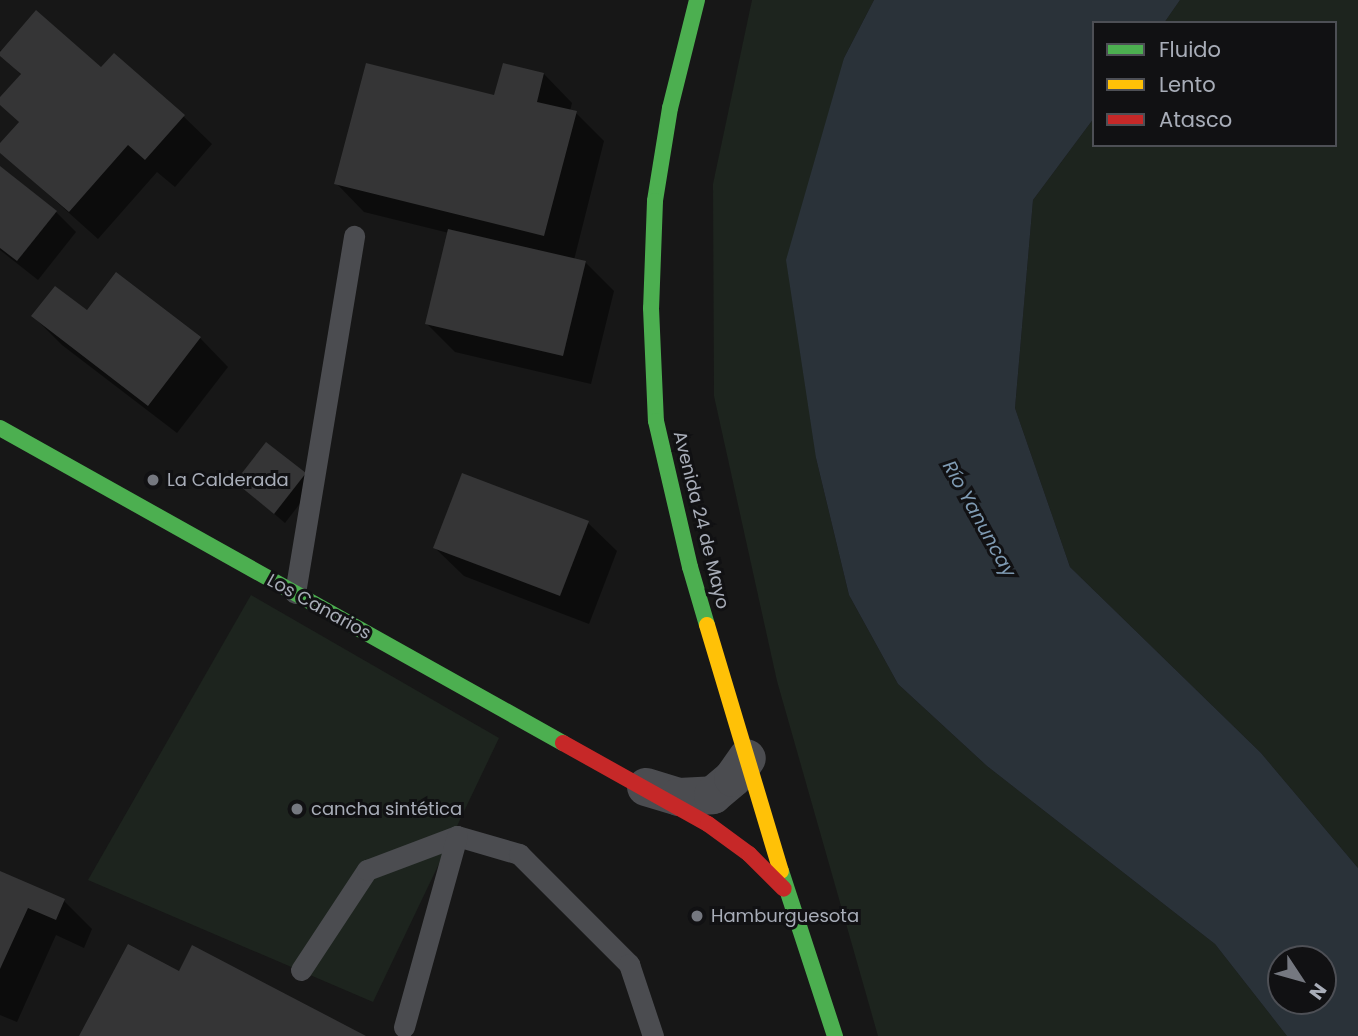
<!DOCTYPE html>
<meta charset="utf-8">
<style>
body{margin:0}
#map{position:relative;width:1358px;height:1036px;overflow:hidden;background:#171717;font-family:Poppins,sans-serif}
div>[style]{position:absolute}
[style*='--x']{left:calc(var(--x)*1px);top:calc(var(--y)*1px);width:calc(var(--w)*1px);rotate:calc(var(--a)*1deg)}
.green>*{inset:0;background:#1d241e}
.water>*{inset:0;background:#2a3239}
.shadow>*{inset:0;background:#0007}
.building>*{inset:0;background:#353536}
.lane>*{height:21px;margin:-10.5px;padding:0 10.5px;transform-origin:10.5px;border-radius:10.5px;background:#4b4c50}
.street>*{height:38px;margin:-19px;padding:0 19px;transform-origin:19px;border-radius:19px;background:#4b4c50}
.fast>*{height:16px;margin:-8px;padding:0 8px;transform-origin:8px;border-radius:8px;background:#4caf50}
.slow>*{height:16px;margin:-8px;padding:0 8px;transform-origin:8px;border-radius:8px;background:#ffc107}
.jam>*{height:16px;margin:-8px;padding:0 8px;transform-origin:8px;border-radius:8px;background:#c62828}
.dots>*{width:19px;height:19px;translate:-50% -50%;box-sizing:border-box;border:4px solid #111113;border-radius:50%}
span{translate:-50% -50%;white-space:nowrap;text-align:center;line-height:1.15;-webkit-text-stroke:6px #111113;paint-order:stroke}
.poi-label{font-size:18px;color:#a8adb8}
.left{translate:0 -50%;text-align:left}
.street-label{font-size:18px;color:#a8adb8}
.water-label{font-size:19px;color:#7f9bb3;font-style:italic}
.legend{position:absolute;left:1092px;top:21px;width:245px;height:126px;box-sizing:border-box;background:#111113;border:2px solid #4d4f55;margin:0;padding:9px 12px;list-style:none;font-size:21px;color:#a8adb8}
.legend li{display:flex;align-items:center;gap:14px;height:35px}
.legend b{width:35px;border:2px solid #4d4f55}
.north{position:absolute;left:1267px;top:945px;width:70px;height:70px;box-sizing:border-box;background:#111113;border:2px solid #4d4f55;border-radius:50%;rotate:126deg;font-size:19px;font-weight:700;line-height:28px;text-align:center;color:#a8adb8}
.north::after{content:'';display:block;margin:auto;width:24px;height:32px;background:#757880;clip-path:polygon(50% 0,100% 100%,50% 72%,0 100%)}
</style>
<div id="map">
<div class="green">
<i style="clip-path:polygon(752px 0,874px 0,844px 58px,816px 458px,849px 595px,898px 684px,987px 766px,1215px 944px,1287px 1036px,878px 1036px,777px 681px,714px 396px,713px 184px)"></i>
<i style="clip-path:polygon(1180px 0,1358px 0,1358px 868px,1261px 753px,1070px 567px,1015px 408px,1033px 200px,1094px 118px,1094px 145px,1335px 145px,1335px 23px,1164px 23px)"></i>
<i style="clip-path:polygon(251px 595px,499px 738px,373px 1002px,88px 880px)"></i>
</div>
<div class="water">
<i style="clip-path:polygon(evenodd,874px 0,1180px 0,1164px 23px,1094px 23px,1094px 118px,1033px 200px,1015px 408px,1070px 567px,1261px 753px,1358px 868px,1358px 1036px,1287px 1036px,1215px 944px,987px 766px,898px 684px,849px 595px,816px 458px,786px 260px,844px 58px,874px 0,1281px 959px,1323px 959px,1323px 1001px,1281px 1001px,1281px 959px)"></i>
</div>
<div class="shadow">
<i style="clip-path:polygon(0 50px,101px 70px,183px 116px,212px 144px,175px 187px,157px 172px,98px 239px,0 151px,0 146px,20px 123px,0 100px,21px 75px)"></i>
<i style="clip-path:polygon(544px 74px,572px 103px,570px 111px,576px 113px,604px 141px,574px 260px,585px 262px,614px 291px,591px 384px,455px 352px,427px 324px,449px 233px,364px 212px,336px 183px)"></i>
<i style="clip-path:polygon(0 169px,56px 212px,76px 232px,38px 280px,0 250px)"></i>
<i style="clip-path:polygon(87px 312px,200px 338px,228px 367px,177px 433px,62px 345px,33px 316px)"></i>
<i style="clip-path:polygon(267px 444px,315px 484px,285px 523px,237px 482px)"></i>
<i style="clip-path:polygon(588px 523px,617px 551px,589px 624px,464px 576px,435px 548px)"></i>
<i style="clip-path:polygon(0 872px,64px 901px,92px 929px,84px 948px,56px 935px,17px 1022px,0 1015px)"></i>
</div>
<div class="building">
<i style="clip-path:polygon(36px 10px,101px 67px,114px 53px,185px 115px,145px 160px,128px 145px,69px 212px,0 153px,0 143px,19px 122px,0 105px,0 97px,21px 74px,0 56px,0 52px)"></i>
<i style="clip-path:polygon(366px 63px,494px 95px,503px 63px,544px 73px,537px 102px,577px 111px,544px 236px,334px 184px)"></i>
<i style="clip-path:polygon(0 166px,57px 211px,17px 261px,0 248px)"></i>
<i style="clip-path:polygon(448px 229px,586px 261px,563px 356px,425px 324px)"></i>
<i style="clip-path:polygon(116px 272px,201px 337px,148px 406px,31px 316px,55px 286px,87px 310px)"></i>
<i style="clip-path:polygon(266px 442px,306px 473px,274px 514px,235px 482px)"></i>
<i style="clip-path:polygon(462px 473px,589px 521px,560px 596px,433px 548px)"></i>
<i style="clip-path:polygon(0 871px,65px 899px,56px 920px,28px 908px,0 969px)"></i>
<i style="clip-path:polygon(128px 944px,179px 971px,192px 945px,366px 1036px,79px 1036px)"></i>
</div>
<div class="lane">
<i style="--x:295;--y:593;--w:362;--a:-80.6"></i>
<i style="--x:301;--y:970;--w:120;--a:-56.6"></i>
<i style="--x:367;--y:870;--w:96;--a:-20.7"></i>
<i style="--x:457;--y:836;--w:65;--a:16.2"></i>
<i style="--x:519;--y:854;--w:156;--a:45"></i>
<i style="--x:629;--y:964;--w:76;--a:71.6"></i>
<i style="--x:404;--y:1027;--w:198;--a:-74.5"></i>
</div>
<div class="street">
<i style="--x:646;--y:787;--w:34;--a:17"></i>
<i style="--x:679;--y:797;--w:34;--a:-3"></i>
<i style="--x:713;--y:795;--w:26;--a:-40"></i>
<i style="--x:733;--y:778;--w:24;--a:-55"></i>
</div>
<div class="fast">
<i style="--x:697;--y:0;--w:111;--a:104"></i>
<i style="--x:670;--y:108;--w:94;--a:99.2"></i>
<i style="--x:655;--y:201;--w:107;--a:92.1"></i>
<i style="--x:651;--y:308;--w:113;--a:87.5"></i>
<i style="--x:656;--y:421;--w:150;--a:76.9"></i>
<i style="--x:690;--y:567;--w:60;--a:73.7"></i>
<i style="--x:0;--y:428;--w:645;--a:29.23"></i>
<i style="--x:781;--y:871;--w:174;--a:71.9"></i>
</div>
<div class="slow">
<i style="--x:707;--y:625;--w:257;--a:73.3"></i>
</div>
<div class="jam">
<i style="--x:563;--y:743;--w:166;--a:29.2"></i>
<i style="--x:708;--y:824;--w:51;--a:36.2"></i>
<i style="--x:749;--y:854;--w:49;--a:45"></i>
</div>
<div class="dots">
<i style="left:153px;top:480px;background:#757880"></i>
<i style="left:297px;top:809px;background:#757880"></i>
<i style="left:697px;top:916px;background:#757880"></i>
</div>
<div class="poi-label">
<span class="left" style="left:167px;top:480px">La Calderada</span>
<span class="left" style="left:311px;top:809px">cancha sintética</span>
<span class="left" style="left:711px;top:916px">Hamburguesota</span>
</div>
<div class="street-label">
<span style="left:701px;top:520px;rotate:76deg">Avenida 24 de Mayo</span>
<span style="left:319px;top:607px;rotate:29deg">Los Canarios</span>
</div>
<div class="water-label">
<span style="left:979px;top:519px;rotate:61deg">Río Yanuncay</span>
</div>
<ul class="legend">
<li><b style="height:9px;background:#4caf50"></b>Fluido</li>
<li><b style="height:9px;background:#ffc107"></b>Lento</li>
<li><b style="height:9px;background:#c62828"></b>Atasco</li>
</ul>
<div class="north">N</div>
</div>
